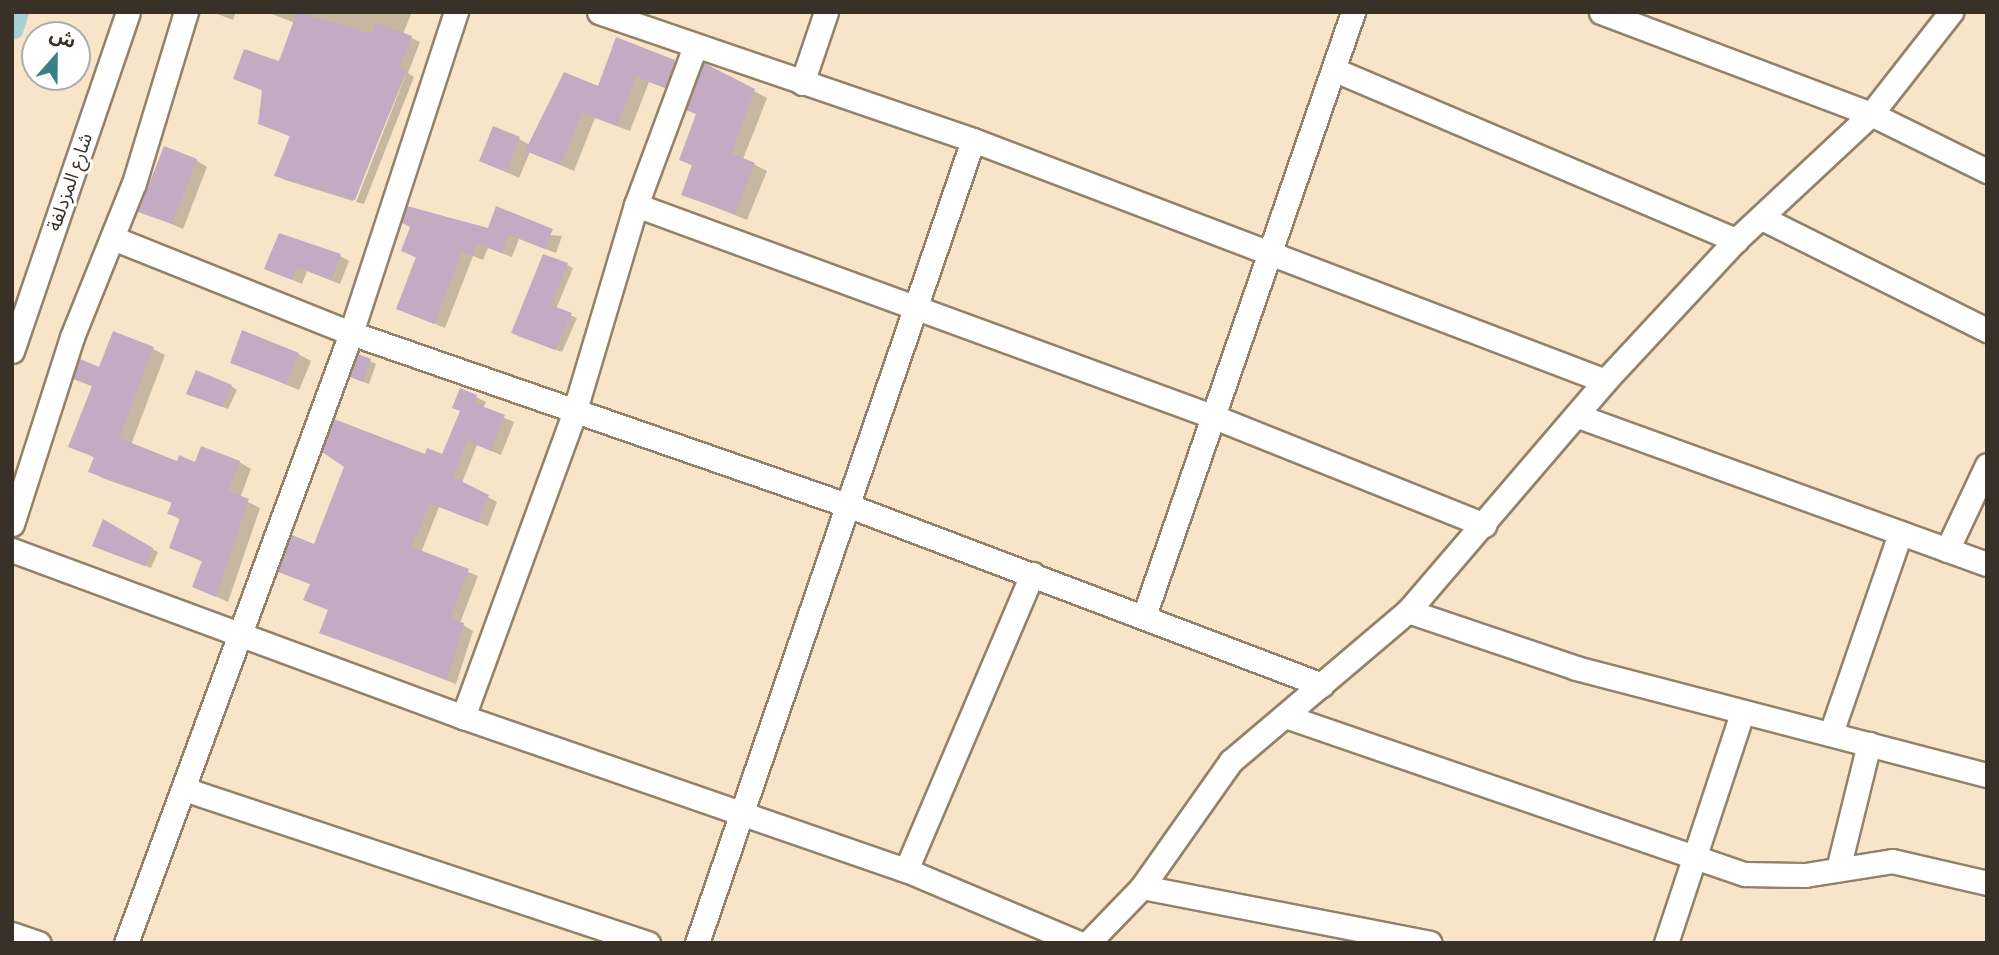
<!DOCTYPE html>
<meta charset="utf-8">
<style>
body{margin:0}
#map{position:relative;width:1999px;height:955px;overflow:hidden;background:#f8e5c9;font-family:Arial,"Noto Sans Arabic",sans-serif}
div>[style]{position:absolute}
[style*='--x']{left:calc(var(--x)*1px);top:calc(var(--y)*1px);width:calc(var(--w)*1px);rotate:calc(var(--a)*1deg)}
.shadow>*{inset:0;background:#0003}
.canal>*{height:24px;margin:-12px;padding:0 12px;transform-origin:12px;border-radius:12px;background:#a6d0d4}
.building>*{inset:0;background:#c2abc3}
.roads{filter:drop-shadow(2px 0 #938269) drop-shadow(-2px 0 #938269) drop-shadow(0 2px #938269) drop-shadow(0 -2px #938269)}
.minor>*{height:23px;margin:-11.5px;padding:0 11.5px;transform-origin:11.5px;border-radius:11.5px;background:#fff}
span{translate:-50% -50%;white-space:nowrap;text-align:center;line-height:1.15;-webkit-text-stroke:6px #fff;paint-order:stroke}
.street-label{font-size:19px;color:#393127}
.frame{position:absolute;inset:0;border:14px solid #393127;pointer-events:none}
.north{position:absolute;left:21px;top:21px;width:70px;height:70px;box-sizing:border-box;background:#fff;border:2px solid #b0ada9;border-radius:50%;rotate:21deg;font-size:19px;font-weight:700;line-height:28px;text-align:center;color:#393127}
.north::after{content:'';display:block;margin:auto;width:24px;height:32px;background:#388085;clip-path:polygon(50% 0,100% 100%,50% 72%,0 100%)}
</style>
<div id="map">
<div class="shadow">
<i style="clip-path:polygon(212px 12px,236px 12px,233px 20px)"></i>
<i style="clip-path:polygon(267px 12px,412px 12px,403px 34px,420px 42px,408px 73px,414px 77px,364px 204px,356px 202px,408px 69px,353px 201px,285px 180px,276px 175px,291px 137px,260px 123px,263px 91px,235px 78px,280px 64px,295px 23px)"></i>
<i style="clip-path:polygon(674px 62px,687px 69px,678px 93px,649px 82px,630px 131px,595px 118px,574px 171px,530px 152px,519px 178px,481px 161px,519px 139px,530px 145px,599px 88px)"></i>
<i style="clip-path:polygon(754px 91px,767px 98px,743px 159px,767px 171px,747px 220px,683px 194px,694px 167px,681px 159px,698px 115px,688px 110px)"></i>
<i style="clip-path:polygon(196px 160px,207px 167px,183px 229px,141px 211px)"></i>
<i style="clip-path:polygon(489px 230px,562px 236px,556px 253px,519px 239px,512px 257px,488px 248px,483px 260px,473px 256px,445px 328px,398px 308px,417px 258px,403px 251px)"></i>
<i style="clip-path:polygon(340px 256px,349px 261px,340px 284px,307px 271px,302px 284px,267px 268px)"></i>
<i style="clip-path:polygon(567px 265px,573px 268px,556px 309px,577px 318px,562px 352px,518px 336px)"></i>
<i style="clip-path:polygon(153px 349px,165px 355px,131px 445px,178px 463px,239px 462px,251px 469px,240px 498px,260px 508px,228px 602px,194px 586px,203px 562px,171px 547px,181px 520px,169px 513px,173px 503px,102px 478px,90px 471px,95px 458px,71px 446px,93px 387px,75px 378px)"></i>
<i style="clip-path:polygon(298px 354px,311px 361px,299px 390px,232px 362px)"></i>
<i style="clip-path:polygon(359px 356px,376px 364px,369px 384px,358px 380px)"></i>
<i style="clip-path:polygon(231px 386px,237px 390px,228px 409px,194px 396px)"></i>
<i style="clip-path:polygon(476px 397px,486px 402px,483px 408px,514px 422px,501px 455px,477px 445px,462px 483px,497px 502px,488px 526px,439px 507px,421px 553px,478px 576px,460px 623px,473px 631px,456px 684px,321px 632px,329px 610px,312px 585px,280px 571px,426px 456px,443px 456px)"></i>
<i style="clip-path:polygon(104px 521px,158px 552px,151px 568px,100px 549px)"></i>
</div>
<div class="canal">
<i style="--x:12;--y:28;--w:17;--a:-73"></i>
</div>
<div class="building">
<i style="clip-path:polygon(297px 12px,372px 34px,376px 23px,412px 36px,400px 67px,406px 70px,355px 200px,274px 176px,290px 136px,258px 124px,262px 90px,233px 79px,244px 49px,279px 61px)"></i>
<i style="clip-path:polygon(616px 37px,675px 60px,665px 88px,636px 76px,617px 126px,582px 112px,561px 165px,525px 151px,564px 72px,598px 86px)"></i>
<i style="clip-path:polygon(704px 63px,755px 89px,731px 153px,755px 163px,735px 214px,681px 195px,692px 165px,679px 160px,696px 114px,686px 110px)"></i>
<i style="clip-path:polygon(493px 126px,520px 137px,506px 172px,479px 161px)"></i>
<i style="clip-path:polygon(164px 146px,197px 159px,172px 224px,138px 212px)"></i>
<i style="clip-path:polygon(407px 206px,488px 228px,496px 206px,553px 229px,545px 249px,508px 234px,502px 253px,478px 243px,473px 256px,462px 252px,434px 324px,396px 309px,416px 257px,401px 251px,410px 227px,402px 223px)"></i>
<i style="clip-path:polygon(279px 233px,341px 254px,331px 280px,297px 267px,292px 280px,264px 269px)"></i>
<i style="clip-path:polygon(543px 254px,568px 263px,551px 305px,572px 313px,555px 350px,511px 333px)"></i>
<i style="clip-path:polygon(242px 330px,299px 353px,286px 384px,230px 363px)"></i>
<i style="clip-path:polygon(113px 331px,154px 347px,119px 438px,177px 461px,179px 455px,195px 462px,201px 446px,240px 461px,228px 491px,249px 499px,216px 597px,192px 587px,202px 561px,169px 548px,180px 518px,167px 514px,172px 502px,88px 472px,94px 457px,68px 447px,92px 386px,73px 379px,80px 359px,99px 367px)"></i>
<i style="clip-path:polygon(358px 354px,371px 359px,363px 382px,350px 377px)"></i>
<i style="clip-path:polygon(196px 370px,232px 385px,222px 407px,186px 394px)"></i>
<i style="clip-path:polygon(460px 388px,477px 395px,474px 403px,505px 415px,491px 451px,467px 441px,453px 477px,489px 495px,478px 522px,429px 503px,412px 547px,469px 569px,450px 618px,464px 623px,447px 680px,319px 633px,328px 610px,303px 600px,310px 584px,278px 572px,292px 535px,314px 544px,344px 467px,322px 452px,334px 419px,425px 454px,427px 448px,442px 454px,460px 411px,452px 408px)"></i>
<i style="clip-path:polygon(103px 519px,153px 548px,145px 566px,92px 546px)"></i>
</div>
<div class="roads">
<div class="minor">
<i style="--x:599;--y:12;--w:395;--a:18.9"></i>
<i style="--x:973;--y:140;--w:676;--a:20.87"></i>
<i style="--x:1601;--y:12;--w:289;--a:20.7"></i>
<i style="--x:1871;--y:114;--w:129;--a:26.2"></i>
<i style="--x:1335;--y:70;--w:436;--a:23"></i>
<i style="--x:802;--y:83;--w:75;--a:-71.3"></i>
<i style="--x:636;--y:205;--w:619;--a:20.13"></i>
<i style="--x:1217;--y:418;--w:288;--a:21.8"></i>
<i style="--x:1764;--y:219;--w:249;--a:26.5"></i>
<i style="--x:113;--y:238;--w:256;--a:21.8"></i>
<i style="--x:351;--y:333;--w:522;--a:19.13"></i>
<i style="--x:844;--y:504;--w:511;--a:20.74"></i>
<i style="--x:12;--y:351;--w:358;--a:-71.1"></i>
<i style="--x:1578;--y:416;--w:435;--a:19.9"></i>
<i style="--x:12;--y:524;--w:196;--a:-72.2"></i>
<i style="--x:72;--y:337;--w:166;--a:-68.1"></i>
<i style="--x:134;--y:183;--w:179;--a:-73.1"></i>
<i style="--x:12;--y:550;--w:481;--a:20.3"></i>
<i style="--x:463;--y:717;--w:469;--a:19.1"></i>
<i style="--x:906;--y:870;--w:188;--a:22.9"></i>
<i style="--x:1947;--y:550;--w:94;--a:-64.8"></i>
<i style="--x:1408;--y:611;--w:177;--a:18.7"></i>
<i style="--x:1576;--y:668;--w:425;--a:14.6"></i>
<i style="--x:1144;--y:616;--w:639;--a:-70.91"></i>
<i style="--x:463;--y:717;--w:324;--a:-69.9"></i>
<i style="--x:574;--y:413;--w:217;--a:-73.4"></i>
<i style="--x:636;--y:205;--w:170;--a:-69.6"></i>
<i style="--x:1288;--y:717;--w:483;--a:19"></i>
<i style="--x:1745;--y:874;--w:60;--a:1"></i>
<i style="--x:1805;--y:875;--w:88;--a:-9.1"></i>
<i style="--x:1892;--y:861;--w:98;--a:13"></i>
<i style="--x:1831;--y:733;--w:211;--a:-70.9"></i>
<i style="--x:184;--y:789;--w:489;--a:18.4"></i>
<i style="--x:1838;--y:869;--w:129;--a:-76.1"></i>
<i style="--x:906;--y:870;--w:322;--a:-66.9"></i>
<i style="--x:1142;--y:887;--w:293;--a:11"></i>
<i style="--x:12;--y:934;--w:28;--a:19"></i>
<i style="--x:126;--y:943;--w:650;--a:-69.75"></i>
<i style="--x:351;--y:333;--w:338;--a:-71.9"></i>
<i style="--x:697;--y:943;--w:849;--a:-71.03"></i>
<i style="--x:1088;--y:943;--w:78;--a:-46"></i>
<i style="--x:1142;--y:887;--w:154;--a:-54.8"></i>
<i style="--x:1231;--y:761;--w:232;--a:-40.3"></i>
<i style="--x:1408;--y:611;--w:303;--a:-49.4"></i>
<i style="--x:1605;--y:381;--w:192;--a:-47.1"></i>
<i style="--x:1736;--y:240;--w:185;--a:-43"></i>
<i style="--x:1871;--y:114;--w:130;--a:-51.9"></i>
<i style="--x:1666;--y:943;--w:242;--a:-71.7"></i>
</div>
</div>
<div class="street-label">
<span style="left:70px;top:182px;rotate:-71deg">شارع المزدلفة</span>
</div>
<div class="frame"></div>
<div class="north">ش</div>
</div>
